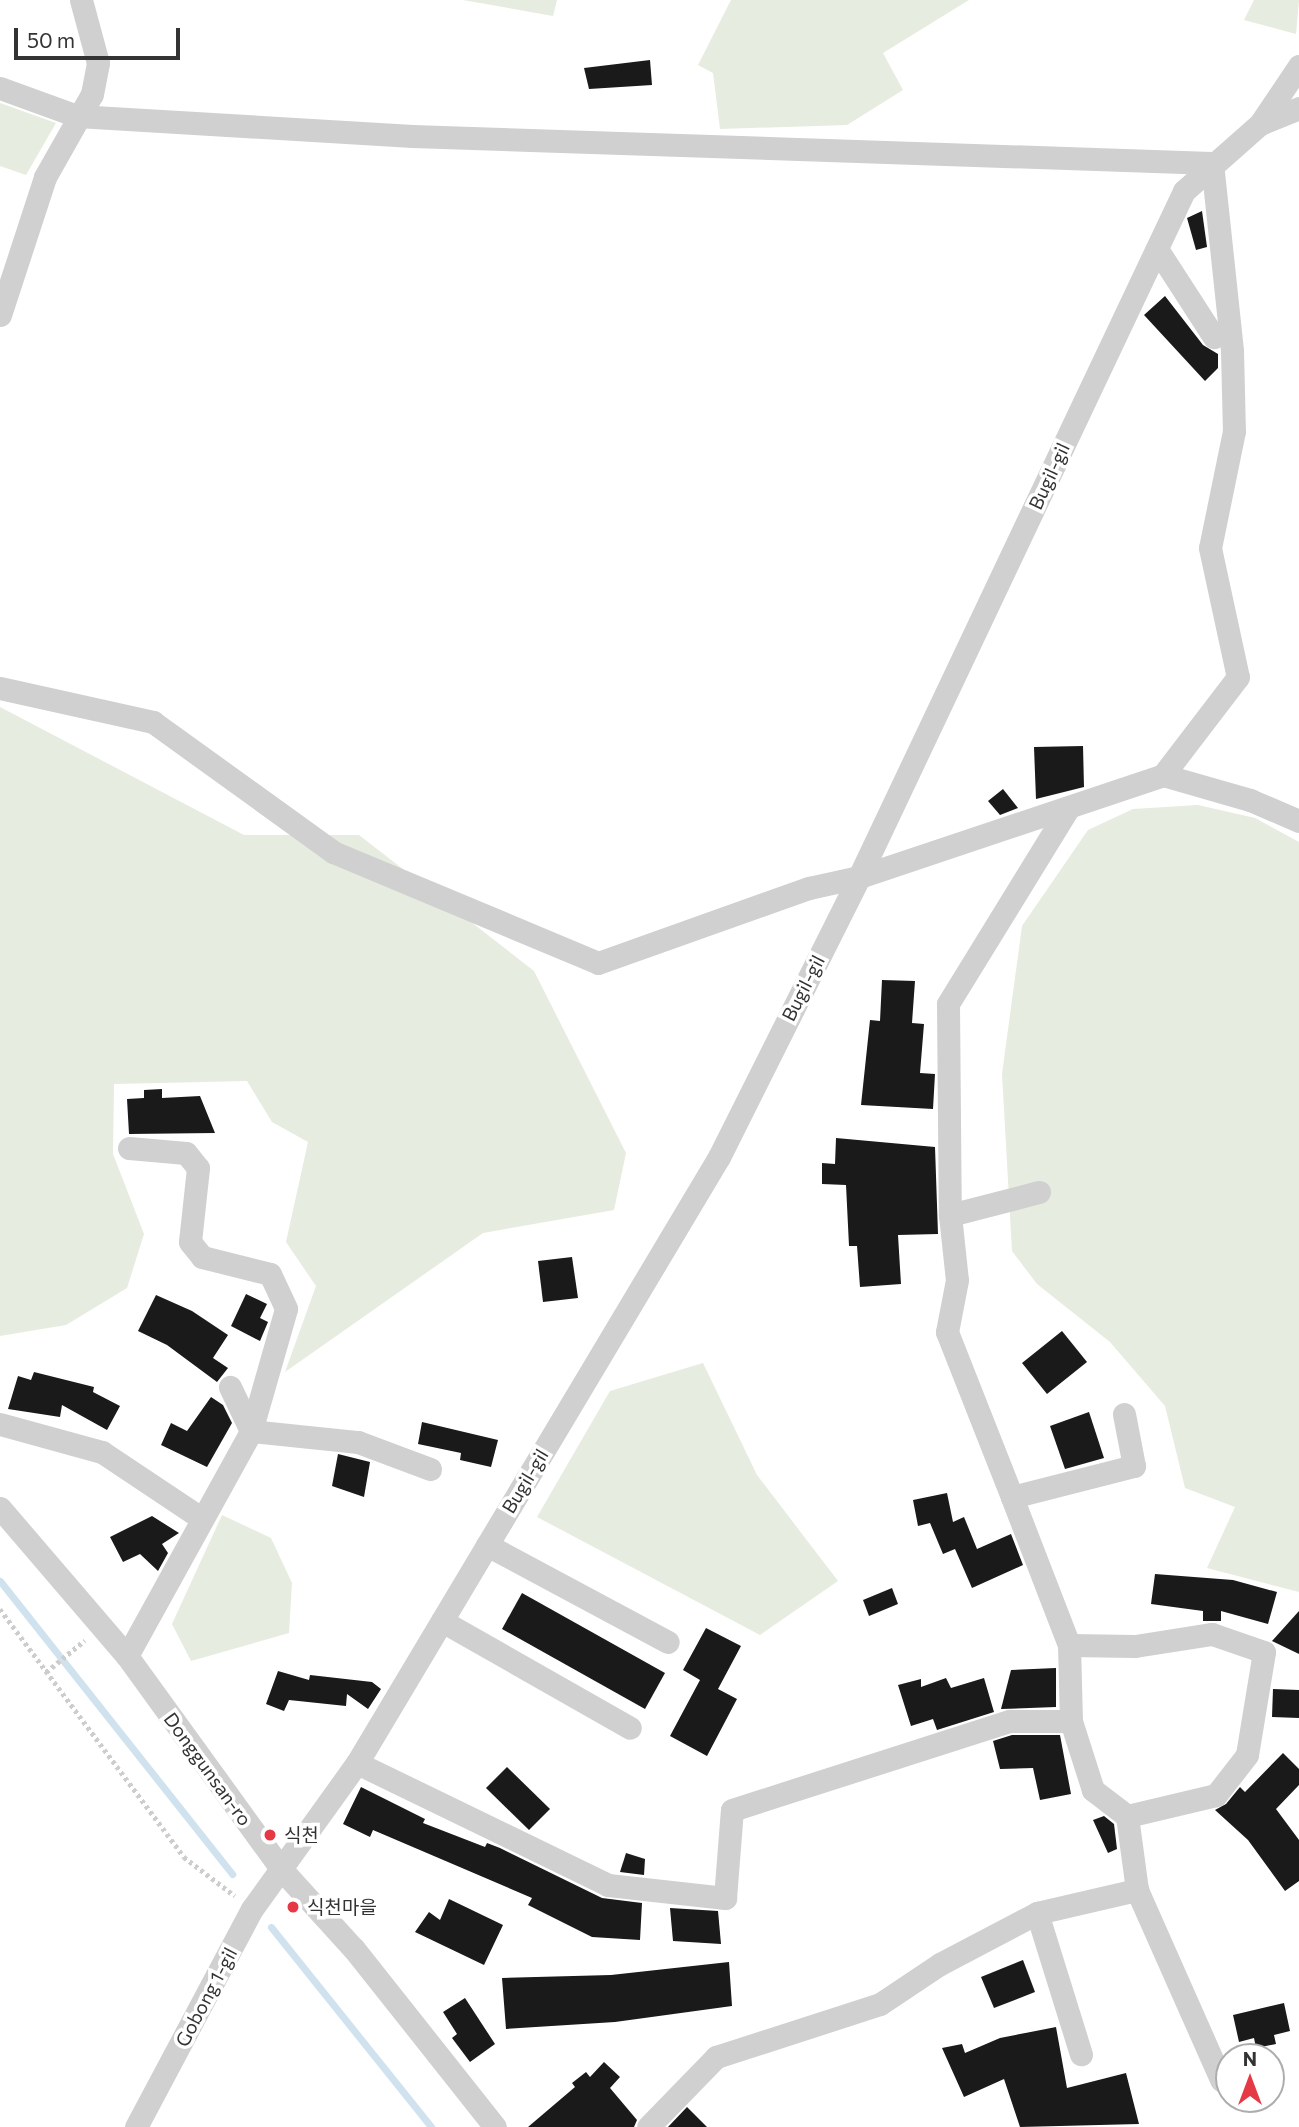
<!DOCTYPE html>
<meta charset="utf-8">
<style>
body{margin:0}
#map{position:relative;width:1299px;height:2127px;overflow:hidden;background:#fff;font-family:Commissioner,"Noto Sans KR",sans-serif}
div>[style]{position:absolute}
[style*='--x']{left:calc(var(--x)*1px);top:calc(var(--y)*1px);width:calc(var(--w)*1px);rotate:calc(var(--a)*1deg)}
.green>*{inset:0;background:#e6ecdf}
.stream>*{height:7px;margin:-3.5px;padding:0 3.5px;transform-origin:3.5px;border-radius:3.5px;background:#cfe2ee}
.building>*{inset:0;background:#1a1a1a}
.path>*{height:4.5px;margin-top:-2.25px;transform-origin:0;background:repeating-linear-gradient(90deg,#cdcdcd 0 3.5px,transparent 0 7px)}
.minor>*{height:23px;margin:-11.5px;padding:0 11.5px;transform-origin:11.5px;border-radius:11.5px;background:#d0d0d0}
.dots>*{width:19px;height:19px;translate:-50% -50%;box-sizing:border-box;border:4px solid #fff;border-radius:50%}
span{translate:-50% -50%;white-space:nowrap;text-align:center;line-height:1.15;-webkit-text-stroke:7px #fff;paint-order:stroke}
.street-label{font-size:19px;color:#333}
.poi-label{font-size:19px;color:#333}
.left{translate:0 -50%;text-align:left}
.north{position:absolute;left:1215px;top:2043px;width:70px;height:70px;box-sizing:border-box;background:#fff;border:2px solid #adadad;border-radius:50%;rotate:0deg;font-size:19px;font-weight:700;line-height:28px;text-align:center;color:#333}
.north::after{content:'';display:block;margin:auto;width:24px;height:32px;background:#e63946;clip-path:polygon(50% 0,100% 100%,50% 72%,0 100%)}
.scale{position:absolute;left:14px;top:28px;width:166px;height:32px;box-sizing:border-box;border:4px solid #333;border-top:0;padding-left:9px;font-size:21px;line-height:24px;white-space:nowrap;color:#333;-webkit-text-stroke:5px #fff;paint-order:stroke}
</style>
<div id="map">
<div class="green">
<i style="clip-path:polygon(463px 0,557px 0,553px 16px)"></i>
<i style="clip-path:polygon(731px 0,969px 0,883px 53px,903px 90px,847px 125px,720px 129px,713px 73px,698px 65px)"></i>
<i style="clip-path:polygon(1254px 0,1299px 0,1296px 34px,1244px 20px)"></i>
<i style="clip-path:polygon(0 103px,56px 123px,26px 175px,0 166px)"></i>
<i style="clip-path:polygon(0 707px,244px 835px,359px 835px,534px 971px,626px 1153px,614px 1210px,483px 1233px,285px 1372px,316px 1286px,286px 1242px,308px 1142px,272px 1122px,247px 1081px,114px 1084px,113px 1154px,144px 1234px,127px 1288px,66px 1325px,0 1336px)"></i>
<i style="clip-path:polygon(1198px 805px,1255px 818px,1299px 842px,1299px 1592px,1207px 1568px,1235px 1507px,1185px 1488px,1165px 1406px,1110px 1342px,1037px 1284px,1012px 1251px,1002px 1074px,1022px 926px,1088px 830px,1133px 809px)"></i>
<i style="clip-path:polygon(703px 1363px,757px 1475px,838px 1581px,760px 1635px,537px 1517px,610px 1391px)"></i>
<i style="clip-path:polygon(222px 1515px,271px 1538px,292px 1583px,289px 1633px,191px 1661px,172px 1624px)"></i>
</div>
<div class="stream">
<i style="--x:0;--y:1581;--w:374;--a:51.6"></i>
<i style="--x:271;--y:1927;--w:256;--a:51.3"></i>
</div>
<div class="building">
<i style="clip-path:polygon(650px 60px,652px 85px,589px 89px,584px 68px)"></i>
<i style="clip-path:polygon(1202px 211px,1207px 247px,1196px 250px,1187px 218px)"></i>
<i style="clip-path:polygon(1165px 296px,1203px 345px,1218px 354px,1218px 368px,1205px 381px,1144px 315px)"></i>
<i style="clip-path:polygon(1083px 746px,1084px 787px,1036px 799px,1034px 747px)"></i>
<i style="clip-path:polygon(1003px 789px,1018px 808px,1000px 815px,988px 801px)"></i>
<i style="clip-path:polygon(882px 980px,915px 981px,912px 1023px,924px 1024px,920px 1073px,935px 1074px,933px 1109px,861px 1105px,870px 1020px,880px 1021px)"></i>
<i style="clip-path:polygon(162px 1089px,162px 1098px,200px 1096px,215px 1133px,129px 1134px,127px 1099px,144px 1098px,144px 1090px)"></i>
<i style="clip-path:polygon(836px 1138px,935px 1147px,938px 1234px,898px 1235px,901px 1284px,860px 1287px,857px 1246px,849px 1246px,846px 1185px,822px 1184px,822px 1163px,835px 1164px)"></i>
<i style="clip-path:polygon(572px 1257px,578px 1298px,543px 1302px,538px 1261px)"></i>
<i style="clip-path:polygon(246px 1294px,267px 1304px,260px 1318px,268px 1322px,260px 1341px,231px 1326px)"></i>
<i style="clip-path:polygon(156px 1295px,192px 1311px,228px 1335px,213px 1358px,228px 1368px,217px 1382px,167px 1345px,138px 1331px)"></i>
<i style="clip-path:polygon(1062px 1331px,1087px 1362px,1047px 1394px,1022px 1363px)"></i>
<i style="clip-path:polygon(34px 1372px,94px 1387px,93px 1392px,120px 1406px,107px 1430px,62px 1405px,60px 1417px,8px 1409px,18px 1376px,31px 1380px)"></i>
<i style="clip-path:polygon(211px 1397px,223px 1405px,232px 1423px,207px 1467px,161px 1445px,171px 1423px,187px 1431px)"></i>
<i style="clip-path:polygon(1089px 1412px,1104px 1458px,1065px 1469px,1050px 1426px)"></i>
<i style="clip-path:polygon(422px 1422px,498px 1440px,491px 1467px,460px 1460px,461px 1453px,418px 1444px)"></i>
<i style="clip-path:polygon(338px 1454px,370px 1462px,364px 1497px,332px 1486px)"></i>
<i style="clip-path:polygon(947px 1493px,953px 1522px,964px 1517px,977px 1549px,1011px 1534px,1023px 1565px,972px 1588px,955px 1549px,943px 1554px,930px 1523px,918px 1526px,913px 1500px)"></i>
<i style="clip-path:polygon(152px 1516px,179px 1533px,162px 1544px,168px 1553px,158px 1571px,140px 1554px,123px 1562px,110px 1537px)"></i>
<i style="clip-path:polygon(1155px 1574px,1233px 1580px,1277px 1592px,1268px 1624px,1221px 1611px,1221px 1621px,1203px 1621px,1203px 1611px,1151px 1604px)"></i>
<i style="clip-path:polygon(892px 1588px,898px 1604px,869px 1616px,863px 1600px)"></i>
<i style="clip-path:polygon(522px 1593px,665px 1673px,645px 1709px,502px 1629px)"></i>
<i style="clip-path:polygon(1299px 1611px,1299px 1654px,1272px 1641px)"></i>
<i style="clip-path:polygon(706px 1628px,741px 1646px,718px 1689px,737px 1699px,707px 1756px,670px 1736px,700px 1680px,683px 1670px)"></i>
<i style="clip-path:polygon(1056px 1668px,1056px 1707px,1001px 1709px,1011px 1670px)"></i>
<i style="clip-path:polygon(278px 1671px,309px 1680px,310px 1675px,372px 1682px,381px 1689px,368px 1709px,347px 1694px,346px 1706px,289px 1700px,284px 1711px,266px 1704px)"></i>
<i style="clip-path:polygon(946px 1678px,951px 1688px,984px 1678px,994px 1712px,937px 1730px,933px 1719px,911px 1726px,898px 1685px,921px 1679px,921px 1687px)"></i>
<i style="clip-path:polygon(1273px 1689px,1299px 1690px,1299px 1718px,1272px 1717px)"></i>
<i style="clip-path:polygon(1012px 1735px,1060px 1735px,1071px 1794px,1040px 1800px,1033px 1768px,1000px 1769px,993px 1741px)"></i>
<i style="clip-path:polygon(1283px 1753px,1299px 1769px,1299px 1785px,1276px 1809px,1299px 1840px,1299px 1881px,1285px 1891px,1248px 1840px,1215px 1810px,1226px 1804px,1240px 1787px,1245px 1792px)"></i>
<i style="clip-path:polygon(507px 1767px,550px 1809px,529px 1830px,486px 1788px)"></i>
<i style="clip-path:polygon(361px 1787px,425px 1819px,423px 1823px,485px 1847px,487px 1843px,500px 1848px,602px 1898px,642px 1903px,640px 1940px,592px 1937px,528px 1905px,532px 1898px,373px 1830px,370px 1837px,343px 1824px)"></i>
<i style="clip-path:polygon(1104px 1816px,1114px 1824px,1117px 1849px,1108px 1853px,1093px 1820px)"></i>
<i style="clip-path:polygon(626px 1853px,645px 1859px,644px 1875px,620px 1872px)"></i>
<i style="clip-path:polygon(449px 1899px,503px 1925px,484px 1965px,415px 1932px,429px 1912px,440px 1920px)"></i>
<i style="clip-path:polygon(670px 1908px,718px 1911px,721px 1944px,673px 1941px)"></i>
<i style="clip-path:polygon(1023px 1960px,1035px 1992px,994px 2008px,981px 1977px)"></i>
<i style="clip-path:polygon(729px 1962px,732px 2006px,615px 2022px,506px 2029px,502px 1978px,611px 1975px)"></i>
<i style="clip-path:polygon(465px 1998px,495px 2044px,470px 2062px,452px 2038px,457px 2034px,443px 2012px)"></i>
<i style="clip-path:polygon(1284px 2003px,1290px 2031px,1274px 2035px,1276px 2044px,1256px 2048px,1254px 2038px,1239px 2042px,1233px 2015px)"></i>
<i style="clip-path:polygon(1056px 2027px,1067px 2088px,1126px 2073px,1139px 2124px,1020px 2127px,1004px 2079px,964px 2097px,942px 2048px,962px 2044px,965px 2053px,1000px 2038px)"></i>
<i style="clip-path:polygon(604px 2062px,620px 2077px,610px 2088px,637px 2120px,634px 2127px,528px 2127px,575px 2087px,572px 2083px,586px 2072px,590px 2077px)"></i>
<i style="clip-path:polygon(687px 2107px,707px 2127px,668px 2127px)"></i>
</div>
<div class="path">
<i style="--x:0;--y:1609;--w:309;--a:53.4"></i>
<i style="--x:184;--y:1857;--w:64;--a:37.4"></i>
<i style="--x:46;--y:1672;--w:50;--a:-39.4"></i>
</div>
<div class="minor">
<i style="--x:0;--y:88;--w:82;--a:20"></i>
<i style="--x:77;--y:116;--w:336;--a:3.4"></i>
<i style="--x:412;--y:136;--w:800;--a:1.93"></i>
<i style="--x:1212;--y:163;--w:189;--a:83.9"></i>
<i style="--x:1232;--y:351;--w:80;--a:88.6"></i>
<i style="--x:1234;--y:431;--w:119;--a:101.6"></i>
<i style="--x:1210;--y:548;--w:132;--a:77.8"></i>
<i style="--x:1238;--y:677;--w:123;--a:127.4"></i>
<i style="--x:1260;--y:124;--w:70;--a:-56.1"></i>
<i style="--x:1157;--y:249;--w:105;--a:57.1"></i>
<i style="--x:0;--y:315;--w:145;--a:-71.9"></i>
<i style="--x:45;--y:177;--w:95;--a:-60.5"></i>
<i style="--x:92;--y:94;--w:32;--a:-79"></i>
<i style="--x:98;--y:63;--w:65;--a:-105.1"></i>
<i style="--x:0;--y:688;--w:157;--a:12.5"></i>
<i style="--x:153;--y:722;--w:222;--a:35.8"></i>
<i style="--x:333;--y:852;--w:287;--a:22.7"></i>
<i style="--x:598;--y:963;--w:224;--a:-19.6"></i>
<i style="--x:809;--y:888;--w:51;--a:-12.4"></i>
<i style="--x:859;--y:877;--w:321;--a:-18.5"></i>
<i style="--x:1163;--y:775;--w:91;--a:16"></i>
<i style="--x:1250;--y:800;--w:53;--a:23.2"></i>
<i style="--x:1069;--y:807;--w:231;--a:121.6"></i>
<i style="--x:948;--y:1004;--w:211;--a:89.5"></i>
<i style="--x:950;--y:1215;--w:65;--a:83.9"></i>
<i style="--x:957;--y:1280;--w:53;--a:100.9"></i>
<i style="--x:947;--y:1332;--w:177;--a:68.5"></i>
<i style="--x:1012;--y:1497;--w:126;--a:-14.3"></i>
<i style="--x:1134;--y:1466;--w:53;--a:-100.9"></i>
<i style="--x:129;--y:1148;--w:57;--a:5"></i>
<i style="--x:186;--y:1153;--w:19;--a:51"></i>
<i style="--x:198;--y:1168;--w:74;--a:96.2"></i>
<i style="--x:190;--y:1242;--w:19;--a:51"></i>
<i style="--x:202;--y:1257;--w:70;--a:14"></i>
<i style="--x:270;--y:1274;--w:38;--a:65"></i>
<i style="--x:286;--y:1309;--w:127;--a:106"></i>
<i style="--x:251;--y:1431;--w:108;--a:5.9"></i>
<i style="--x:358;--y:1442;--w:77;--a:20.6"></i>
<i style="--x:950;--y:1215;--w:92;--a:-14.5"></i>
<i style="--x:0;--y:1424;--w:106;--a:15.4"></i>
<i style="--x:102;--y:1452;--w:119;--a:33.7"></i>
<i style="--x:0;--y:1508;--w:195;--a:49.4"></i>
<i style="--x:127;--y:1656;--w:264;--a:54.1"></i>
<i style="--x:282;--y:1870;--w:107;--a:47.7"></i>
<i style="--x:354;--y:1949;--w:227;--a:51.6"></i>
<i style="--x:487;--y:1545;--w:205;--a:28.2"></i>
<i style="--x:442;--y:1621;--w:216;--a:29.6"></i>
<i style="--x:1069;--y:1645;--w:66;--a:0.9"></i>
<i style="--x:1135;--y:1646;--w:78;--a:-8.9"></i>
<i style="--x:1212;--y:1634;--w:55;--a:19.1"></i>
<i style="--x:1264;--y:1652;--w:104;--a:99.4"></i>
<i style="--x:1247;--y:1755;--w:51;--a:127.8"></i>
<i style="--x:1216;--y:1795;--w:91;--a:166.7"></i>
<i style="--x:1127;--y:1816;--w:43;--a:-142.6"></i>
<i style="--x:1093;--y:1790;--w:72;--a:-107.7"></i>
<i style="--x:127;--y:1656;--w:257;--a:-61.1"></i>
<i style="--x:251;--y:1431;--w:49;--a:-115.5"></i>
<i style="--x:357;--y:1763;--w:279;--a:25.9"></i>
<i style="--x:608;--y:1885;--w:118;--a:6.3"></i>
<i style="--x:725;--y:1898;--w:88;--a:-85.5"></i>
<i style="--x:732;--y:1810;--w:292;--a:-17.8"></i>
<i style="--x:1010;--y:1721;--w:61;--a:0"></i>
<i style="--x:1071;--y:1721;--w:76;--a:-91.5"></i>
<i style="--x:1069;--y:1645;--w:159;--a:-111.1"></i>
<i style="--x:1127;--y:1816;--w:75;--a:82.3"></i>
<i style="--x:1137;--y:1890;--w:208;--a:66.1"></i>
<i style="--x:1037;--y:1913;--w:148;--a:72.7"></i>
<i style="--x:136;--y:2127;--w:247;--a:-62"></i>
<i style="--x:252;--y:1909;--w:180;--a:-54.3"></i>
<i style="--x:357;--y:1763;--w:706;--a:-59.15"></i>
<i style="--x:719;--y:1157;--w:313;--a:-63.4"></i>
<i style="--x:859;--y:877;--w:759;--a:-64.65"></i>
<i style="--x:1184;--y:191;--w:101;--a:-41.4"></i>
<i style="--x:1260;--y:124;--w:42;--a:-22.3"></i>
<i style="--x:648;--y:2127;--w:98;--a:-45.8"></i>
<i style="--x:716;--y:2057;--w:172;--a:-17.9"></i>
<i style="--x:880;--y:2004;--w:72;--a:-33.7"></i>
<i style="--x:940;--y:1964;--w:110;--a:-27.7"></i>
<i style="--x:1037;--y:1913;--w:103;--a:-13"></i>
</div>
<div class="dots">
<i style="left:270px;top:1835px;background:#e63946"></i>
<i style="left:293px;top:1907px;background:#e63946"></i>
</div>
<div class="street-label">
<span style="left:1049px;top:476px;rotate:-65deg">Bugil-gil</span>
<span style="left:803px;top:988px;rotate:-63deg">Bugil-gil</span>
<span style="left:525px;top:1481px;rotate:-59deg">Bugil-gil</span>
<span style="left:208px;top:1769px;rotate:54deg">Donggunsan-ro</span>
<span style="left:206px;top:1997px;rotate:-62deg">Gobong 1-gil</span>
</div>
<div class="poi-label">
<span class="left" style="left:284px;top:1835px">식천</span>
<span class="left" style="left:307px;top:1907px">식천마을</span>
</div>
<div class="north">N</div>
<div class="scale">50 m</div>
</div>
